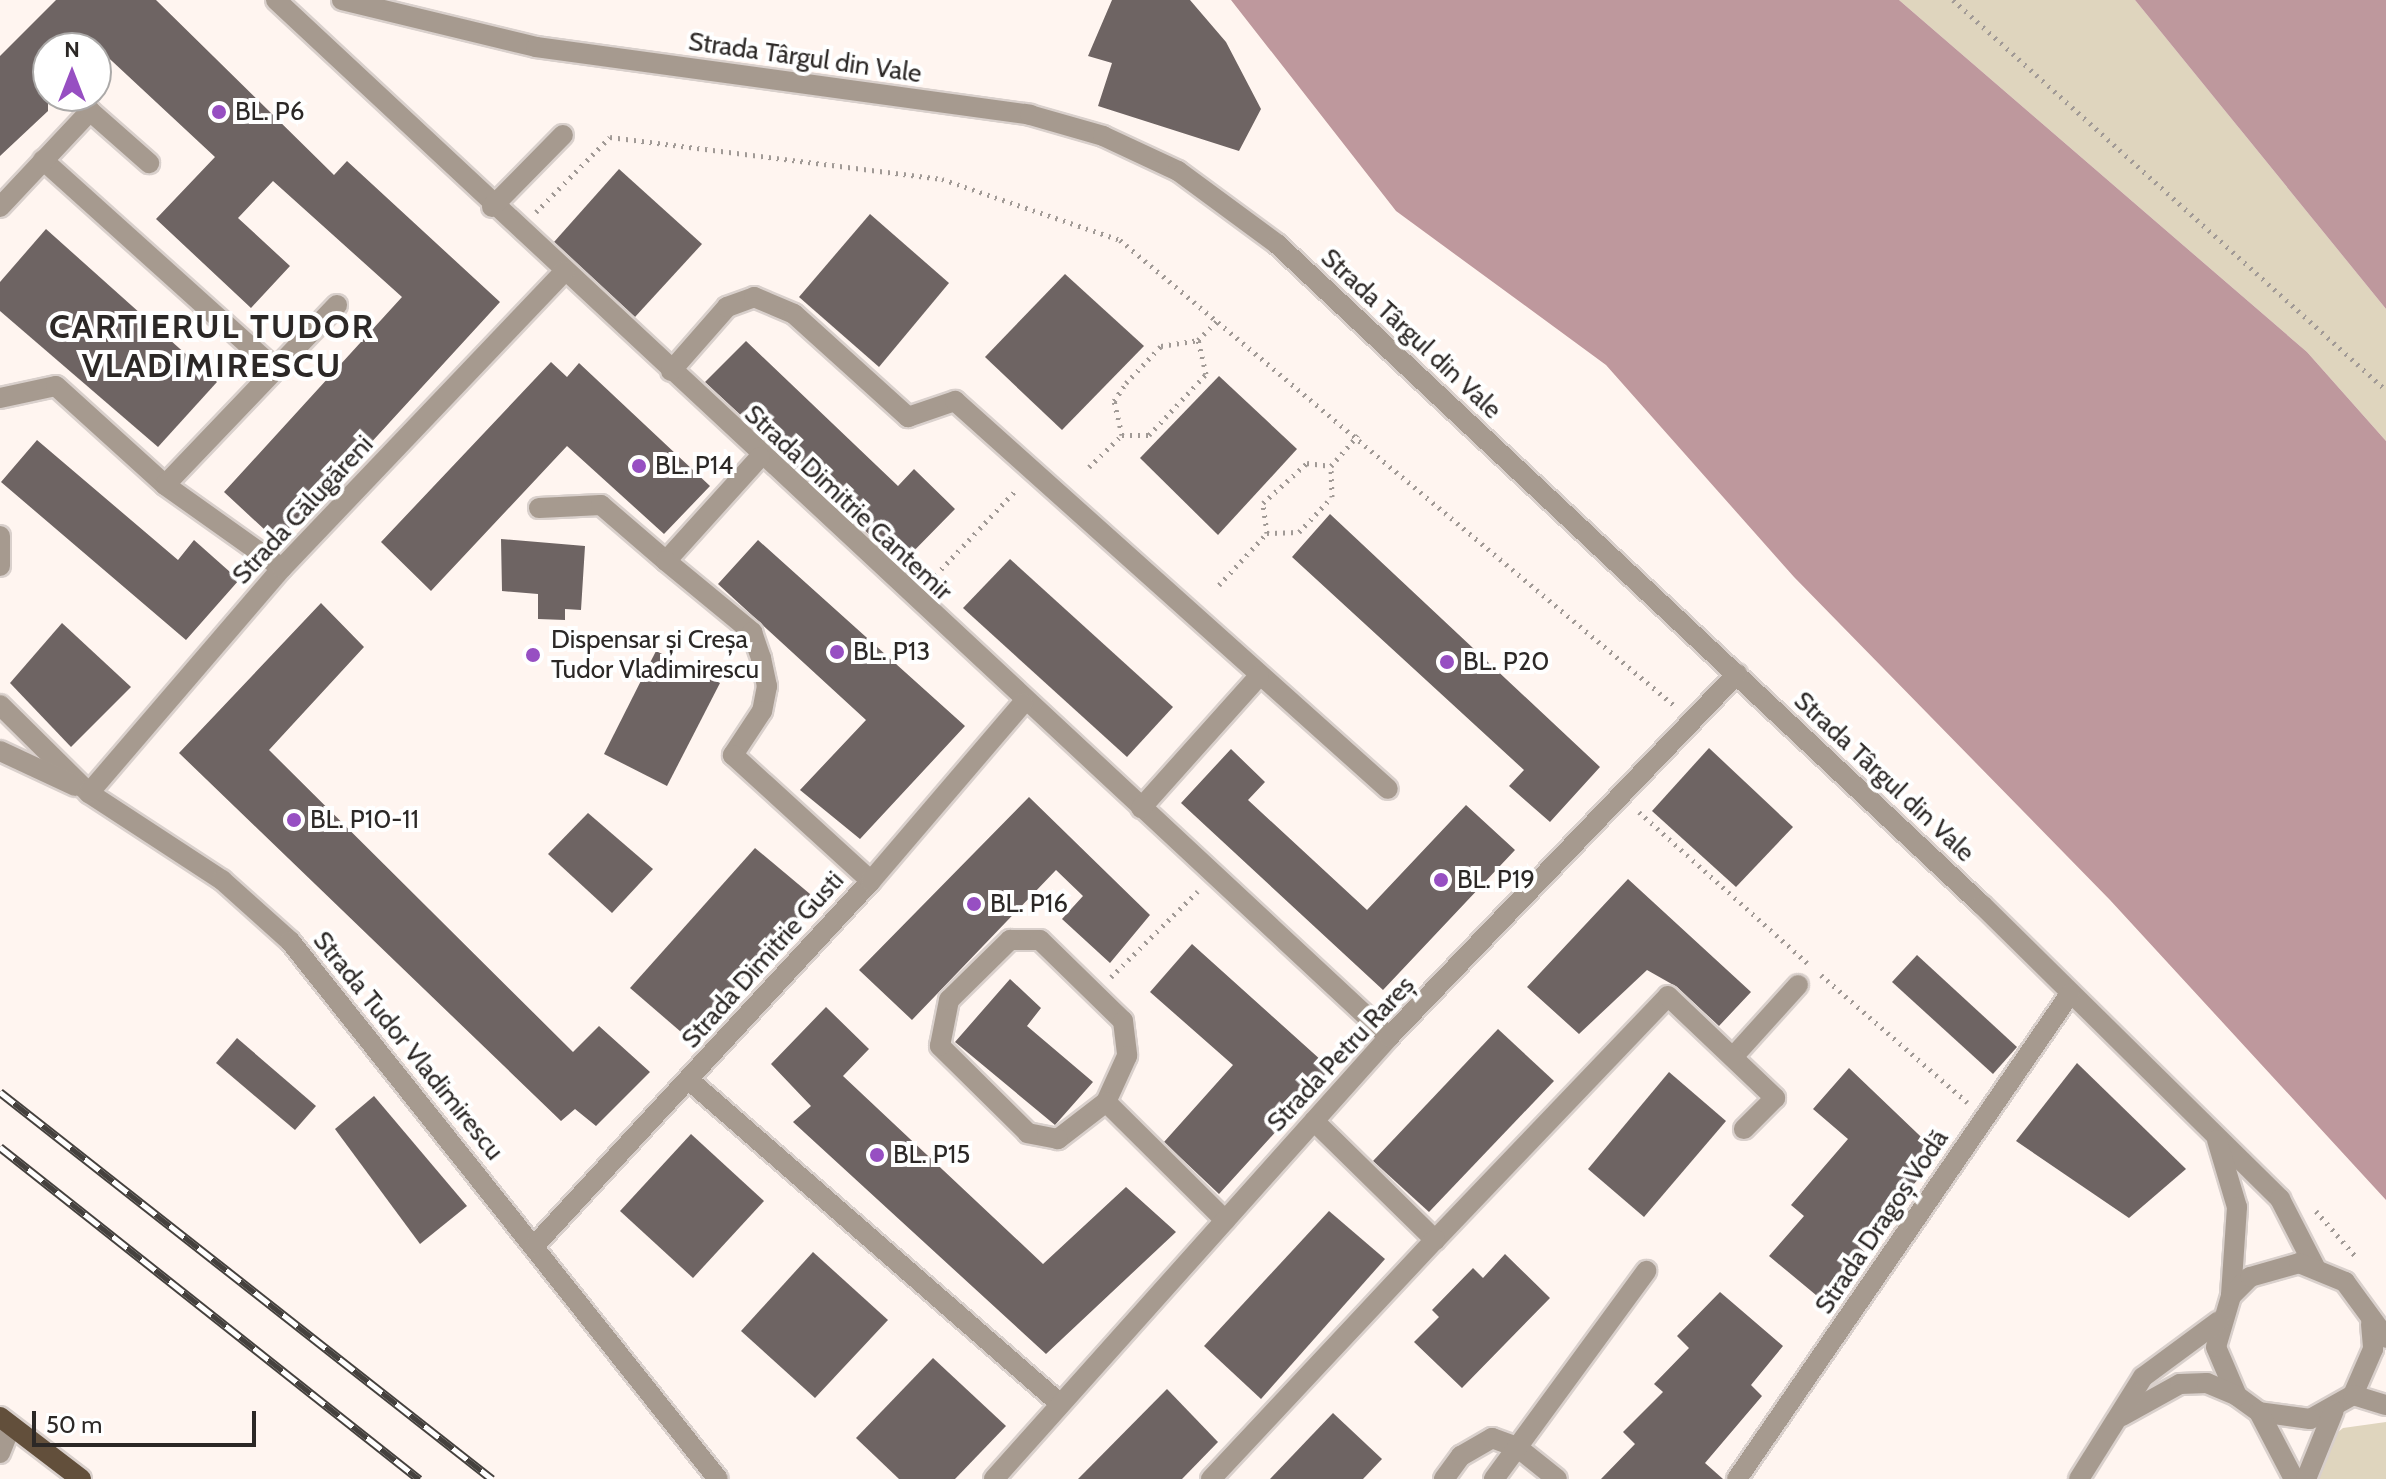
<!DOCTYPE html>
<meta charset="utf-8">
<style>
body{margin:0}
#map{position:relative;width:2386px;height:1479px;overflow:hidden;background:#fff5f0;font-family:Cabin,sans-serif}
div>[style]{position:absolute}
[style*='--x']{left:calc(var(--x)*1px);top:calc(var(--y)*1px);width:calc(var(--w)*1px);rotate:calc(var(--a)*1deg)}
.green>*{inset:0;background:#dfd5be}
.water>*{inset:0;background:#be989d}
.building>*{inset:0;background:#6e6463}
.path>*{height:5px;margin-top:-2.5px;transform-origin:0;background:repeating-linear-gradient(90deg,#a19a96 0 2px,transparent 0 8px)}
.roads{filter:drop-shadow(2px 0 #d9d0cc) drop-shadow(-2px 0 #d9d0cc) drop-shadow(0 2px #d9d0cc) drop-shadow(0 -2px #d9d0cc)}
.minor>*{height:20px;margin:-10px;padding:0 10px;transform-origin:10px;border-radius:10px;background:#a69a8f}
.major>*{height:20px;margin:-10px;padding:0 10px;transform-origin:10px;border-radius:10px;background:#624f3b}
.rail>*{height:9px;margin-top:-4.5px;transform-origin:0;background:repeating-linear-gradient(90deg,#fff 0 18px,#45413e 0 36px);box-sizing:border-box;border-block:2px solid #45413e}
.dots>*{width:22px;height:22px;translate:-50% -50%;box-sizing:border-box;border:4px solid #fff;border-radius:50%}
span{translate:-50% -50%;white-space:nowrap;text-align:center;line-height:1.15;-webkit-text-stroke:8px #fff;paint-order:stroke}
.street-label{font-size:26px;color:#2c2826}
.poi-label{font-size:26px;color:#2c2826}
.left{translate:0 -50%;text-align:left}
.district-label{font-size:34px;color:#2c2826;font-weight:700;letter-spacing:2px}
.north{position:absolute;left:32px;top:32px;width:80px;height:80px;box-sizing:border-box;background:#fff;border:2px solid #aba9a8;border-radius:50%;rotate:0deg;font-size:22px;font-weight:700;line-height:32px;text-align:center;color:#2c2826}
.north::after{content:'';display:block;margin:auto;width:28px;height:36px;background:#974fc2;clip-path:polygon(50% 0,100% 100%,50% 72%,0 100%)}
.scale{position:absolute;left:32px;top:1411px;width:224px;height:36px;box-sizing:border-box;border:4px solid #2c2826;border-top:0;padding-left:10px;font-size:24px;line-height:28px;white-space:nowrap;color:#2c2826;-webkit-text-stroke:6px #fff;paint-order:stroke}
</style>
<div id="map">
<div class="green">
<i style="clip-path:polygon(1899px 0,2135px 0,2386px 309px,2386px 441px,2307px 352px)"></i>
<i style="clip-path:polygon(2386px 1422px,2386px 1479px,2317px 1479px,2327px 1441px,2343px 1428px)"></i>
</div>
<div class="water">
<i style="clip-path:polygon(1231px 0,1899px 0,2307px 352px,2386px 441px,2386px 1200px,2110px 900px,1794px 577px,1606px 365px,1396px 211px)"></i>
<i style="clip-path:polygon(2135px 0,2386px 0,2386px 309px)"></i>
</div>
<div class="building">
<i style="clip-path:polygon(56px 0,156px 0,334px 175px,347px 161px,500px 302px,279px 543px,224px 492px,402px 297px,273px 181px,238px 218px,290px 266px,251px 308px,156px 219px,215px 157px,98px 48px,48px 48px,48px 111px,0 156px,0 56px)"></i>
<i style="clip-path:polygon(1112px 0,1190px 0,1226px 42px,1261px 109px,1239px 151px,1098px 106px,1112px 63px,1088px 56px)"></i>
<i style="clip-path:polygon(619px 169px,702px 244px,635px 317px,554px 242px)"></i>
<i style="clip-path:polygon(870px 214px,949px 283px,879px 367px,799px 297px)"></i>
<i style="clip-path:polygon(46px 229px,217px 382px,158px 447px,0 311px,0 282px)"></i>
<i style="clip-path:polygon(1065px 274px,1144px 346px,1062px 430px,985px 357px)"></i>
<i style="clip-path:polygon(746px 341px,898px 486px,914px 469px,955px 509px,901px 564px,705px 382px)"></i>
<i style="clip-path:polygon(551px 362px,567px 377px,579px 363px,710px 486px,664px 534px,567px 446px,431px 591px,381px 542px)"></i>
<i style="clip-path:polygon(1219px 376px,1297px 449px,1218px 535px,1140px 458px)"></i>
<i style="clip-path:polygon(37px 440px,178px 560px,194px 540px,239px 580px,186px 640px,1px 482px)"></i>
<i style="clip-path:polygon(1330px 514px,1600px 767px,1550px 822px,1509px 786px,1524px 770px,1292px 557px)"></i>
<i style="clip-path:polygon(501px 539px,585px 546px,581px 610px,565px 609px,565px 620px,538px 619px,538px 594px,502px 591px)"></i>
<i style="clip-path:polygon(758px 540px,965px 726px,860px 839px,800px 790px,866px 720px,718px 584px)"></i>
<i style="clip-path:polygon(1010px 559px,1173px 707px,1127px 757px,963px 608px)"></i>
<i style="clip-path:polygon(321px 603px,364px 647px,269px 750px,573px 1052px,599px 1026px,650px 1072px,596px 1126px,575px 1109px,561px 1121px,179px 753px)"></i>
<i style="clip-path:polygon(62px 623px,131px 687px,71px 747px,10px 683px)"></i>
<i style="clip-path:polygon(656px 651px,720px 683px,667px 786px,604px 754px)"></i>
<i style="clip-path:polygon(1709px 748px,1793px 827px,1736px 887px,1652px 811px)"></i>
<i style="clip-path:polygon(1231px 749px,1265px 782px,1248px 800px,1367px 910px,1466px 805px,1515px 850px,1383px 990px,1181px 803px)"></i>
<i style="clip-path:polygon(1029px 797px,1150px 915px,1110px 963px,1062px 919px,1083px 896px,1056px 870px,912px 1020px,859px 970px)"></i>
<i style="clip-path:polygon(588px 813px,653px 869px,612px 913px,548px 854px)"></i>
<i style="clip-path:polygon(755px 848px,816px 899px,688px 1038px,630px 988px)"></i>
<i style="clip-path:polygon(1628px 879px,1751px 992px,1719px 1026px,1677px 987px,1647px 970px,1579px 1034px,1527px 987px)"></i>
<i style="clip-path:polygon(1192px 944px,1332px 1070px,1219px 1194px,1164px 1142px,1233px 1065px,1150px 992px)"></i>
<i style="clip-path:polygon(1917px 955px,2017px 1047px,1993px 1074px,1892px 982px)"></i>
<i style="clip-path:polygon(1010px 979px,1041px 1008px,1027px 1026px,1093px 1082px,1055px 1125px,955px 1042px)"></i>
<i style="clip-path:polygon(826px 1007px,869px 1049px,843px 1076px,1043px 1264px,1126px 1187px,1176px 1232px,1046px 1354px,793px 1122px,811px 1106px,771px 1064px)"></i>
<i style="clip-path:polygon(1498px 1029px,1554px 1081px,1429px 1212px,1373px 1161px)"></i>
<i style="clip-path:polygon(237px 1038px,316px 1106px,295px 1130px,216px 1063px)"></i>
<i style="clip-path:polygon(2077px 1063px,2186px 1169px,2129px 1218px,2016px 1141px)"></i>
<i style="clip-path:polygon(1849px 1068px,1940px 1155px,1858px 1246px,1867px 1254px,1822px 1300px,1769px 1256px,1804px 1216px,1791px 1205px,1848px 1139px,1813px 1109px)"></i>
<i style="clip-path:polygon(1669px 1072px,1726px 1121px,1644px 1217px,1588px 1169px)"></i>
<i style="clip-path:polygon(374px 1096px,467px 1206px,420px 1244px,335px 1129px)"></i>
<i style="clip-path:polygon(691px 1134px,764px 1201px,693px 1278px,620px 1211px)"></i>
<i style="clip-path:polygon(1329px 1211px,1385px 1259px,1261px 1399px,1204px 1346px)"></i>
<i style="clip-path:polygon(813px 1252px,888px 1320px,815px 1398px,741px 1331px)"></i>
<i style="clip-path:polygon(1505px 1254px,1550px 1298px,1462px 1388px,1414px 1342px,1439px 1317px,1432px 1310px,1473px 1268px,1483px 1278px)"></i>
<i style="clip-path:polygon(1720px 1292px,1783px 1346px,1751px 1385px,1762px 1396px,1705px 1463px,1723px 1479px,1601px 1479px,1635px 1444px,1623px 1432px,1663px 1392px,1654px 1384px,1689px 1348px,1677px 1336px)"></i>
<i style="clip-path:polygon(933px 1358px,1006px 1426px,955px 1479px,899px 1479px,856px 1438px)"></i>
<i style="clip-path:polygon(1167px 1389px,1218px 1442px,1182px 1479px,1078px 1479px)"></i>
<i style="clip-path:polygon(1333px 1413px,1382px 1459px,1363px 1479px,1270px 1479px)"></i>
</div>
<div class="path">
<i style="--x:1953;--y:0;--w:583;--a:42.01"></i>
<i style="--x:536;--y:212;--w:105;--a:-45.4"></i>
<i style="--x:610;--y:137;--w:335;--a:7.2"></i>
<i style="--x:942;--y:179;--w:188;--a:18.9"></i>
<i style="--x:1120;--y:240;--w:725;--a:40.02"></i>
<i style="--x:1122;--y:435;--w:27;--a:0"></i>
<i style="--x:1149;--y:435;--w:83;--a:-46.9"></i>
<i style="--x:1206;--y:374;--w:35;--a:-103"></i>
<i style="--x:1089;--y:467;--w:46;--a:-44.1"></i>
<i style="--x:1122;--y:435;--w:35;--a:-103"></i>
<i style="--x:1114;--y:401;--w:22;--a:-56"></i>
<i style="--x:1126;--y:383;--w:51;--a:-46.6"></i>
<i style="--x:1161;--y:346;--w:37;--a:-9"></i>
<i style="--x:1198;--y:340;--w:30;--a:-45"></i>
<i style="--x:1267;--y:533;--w:32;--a:-2"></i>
<i style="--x:1299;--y:532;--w:48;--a:-46.7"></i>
<i style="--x:1332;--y:497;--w:31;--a:-92"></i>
<i style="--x:930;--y:581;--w:127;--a:-46.6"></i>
<i style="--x:1219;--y:585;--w:71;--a:-47.3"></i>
<i style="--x:1267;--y:533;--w:30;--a:-98"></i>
<i style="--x:1263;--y:503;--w:59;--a:-42.3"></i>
<i style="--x:1307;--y:463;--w:24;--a:7"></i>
<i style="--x:1331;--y:466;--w:41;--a:-48.9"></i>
<i style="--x:1639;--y:812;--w:226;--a:41.9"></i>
<i style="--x:1821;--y:975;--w:194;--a:41"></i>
<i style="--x:1111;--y:977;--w:122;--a:-44.7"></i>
<i style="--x:2316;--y:1211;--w:62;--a:48.9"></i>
</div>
<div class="roads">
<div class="minor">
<i style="--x:276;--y:0;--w:1521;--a:42.98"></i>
<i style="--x:342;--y:0;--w:200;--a:13.6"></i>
<i style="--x:536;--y:47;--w:499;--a:7.8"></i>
<i style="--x:1030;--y:115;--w:76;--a:16"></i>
<i style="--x:1103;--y:136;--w:83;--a:25"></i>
<i style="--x:1178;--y:171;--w:123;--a:36.4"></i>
<i style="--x:1277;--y:244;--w:966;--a:43.16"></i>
<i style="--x:1982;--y:905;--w:419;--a:44.6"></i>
<i style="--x:2280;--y:1199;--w:76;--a:62.8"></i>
<i style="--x:43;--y:160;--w:312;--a:42"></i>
<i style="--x:0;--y:207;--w:132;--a:-46.8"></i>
<i style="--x:90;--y:111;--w:79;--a:41.4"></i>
<i style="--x:492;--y:207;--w:101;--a:-45.4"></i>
<i style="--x:671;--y:371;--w:85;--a:-48.8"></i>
<i style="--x:727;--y:307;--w:29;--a:-20"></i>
<i style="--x:754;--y:297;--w:43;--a:23"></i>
<i style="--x:794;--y:314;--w:154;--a:42.1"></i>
<i style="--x:908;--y:417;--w:50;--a:-18.8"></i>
<i style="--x:955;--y:401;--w:581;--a:41.86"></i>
<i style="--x:0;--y:398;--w:57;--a:-12.1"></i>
<i style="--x:56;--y:386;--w:147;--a:42.2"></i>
<i style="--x:165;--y:485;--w:143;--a:35.4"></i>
<i style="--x:165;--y:485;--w:249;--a:-46.3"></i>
<i style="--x:539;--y:508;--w:62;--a:-2.8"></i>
<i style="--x:601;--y:505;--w:86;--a:40.7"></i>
<i style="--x:666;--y:561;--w:140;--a:-47.9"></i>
<i style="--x:0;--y:536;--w:30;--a:90"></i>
<i style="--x:666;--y:561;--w:112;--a:39.5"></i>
<i style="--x:752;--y:632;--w:28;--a:71"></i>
<i style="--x:761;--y:658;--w:29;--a:78"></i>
<i style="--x:767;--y:686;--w:25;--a:101"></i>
<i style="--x:762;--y:711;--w:53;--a:123.4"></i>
<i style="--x:733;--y:755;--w:187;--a:42.4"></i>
<i style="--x:0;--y:705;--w:125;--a:44.7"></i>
<i style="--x:89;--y:793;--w:159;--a:33.2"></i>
<i style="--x:222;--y:880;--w:91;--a:41.9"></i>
<i style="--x:290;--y:941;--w:687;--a:51.5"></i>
<i style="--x:0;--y:751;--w:83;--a:25"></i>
<i style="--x:89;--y:793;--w:296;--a:-49.4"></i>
<i style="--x:282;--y:568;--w:410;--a:-46.4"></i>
<i style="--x:1141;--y:808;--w:177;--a:-48.2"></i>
<i style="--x:1010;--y:940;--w:30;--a:0"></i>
<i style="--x:1040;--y:940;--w:116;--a:44.3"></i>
<i style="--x:1123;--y:1021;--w:35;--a:83"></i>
<i style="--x:1127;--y:1056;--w:51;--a:114.5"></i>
<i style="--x:1106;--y:1102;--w:61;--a:142.4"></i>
<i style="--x:1058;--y:1139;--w:31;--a:-169"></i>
<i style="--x:1028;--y:1133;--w:124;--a:-135.3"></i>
<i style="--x:940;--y:1046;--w:47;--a:-78.9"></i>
<i style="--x:949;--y:1000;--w:86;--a:-44.5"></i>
<i style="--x:1733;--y:1057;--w:97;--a:-47.9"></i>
<i style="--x:689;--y:1080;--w:493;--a:41.1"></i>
<i style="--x:1106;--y:1102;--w:168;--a:44.8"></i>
<i style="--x:1314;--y:1121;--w:170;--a:44.5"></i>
<i style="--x:1435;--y:1240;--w:337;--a:-46.3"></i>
<i style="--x:1668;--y:996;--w:148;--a:43.6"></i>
<i style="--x:1775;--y:1098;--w:44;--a:135"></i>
<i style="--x:2217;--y:1140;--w:70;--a:73.4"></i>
<i style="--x:2237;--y:1207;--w:89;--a:93.9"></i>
<i style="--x:535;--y:1245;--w:495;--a:-47.3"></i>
<i style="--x:871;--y:881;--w:234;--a:-49.5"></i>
<i style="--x:2371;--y:1324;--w:25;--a:85"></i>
<i style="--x:2373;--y:1349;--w:50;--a:113.5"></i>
<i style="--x:2353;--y:1395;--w:49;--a:150.8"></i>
<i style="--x:2310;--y:1419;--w:51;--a:-172.2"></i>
<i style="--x:2259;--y:1412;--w:27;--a:-144"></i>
<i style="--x:2237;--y:1396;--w:53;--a:-113.2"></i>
<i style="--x:2216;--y:1347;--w:53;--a:-73.6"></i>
<i style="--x:2231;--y:1296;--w:27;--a:-45"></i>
<i style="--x:2250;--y:1277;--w:51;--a:-15.9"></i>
<i style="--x:2299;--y:1263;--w:50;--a:22.4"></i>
<i style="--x:2345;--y:1282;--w:69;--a:53.8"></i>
<i style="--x:2353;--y:1395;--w:34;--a:17"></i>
<i style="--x:2259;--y:1412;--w:76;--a:62.4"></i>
<i style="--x:2122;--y:1416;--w:66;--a:-28.9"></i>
<i style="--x:2180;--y:1384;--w:27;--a:-2"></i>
<i style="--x:2207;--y:1383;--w:33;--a:23"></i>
<i style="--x:0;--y:1453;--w:29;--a:-68"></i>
<i style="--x:994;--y:1479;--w:593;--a:-48.21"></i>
<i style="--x:1389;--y:1037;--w:503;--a:-46.21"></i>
<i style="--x:1211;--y:1479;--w:328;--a:-46.9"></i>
<i style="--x:1444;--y:1479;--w:29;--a:-54"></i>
<i style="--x:1461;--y:1456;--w:36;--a:-30"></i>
<i style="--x:1492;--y:1438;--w:27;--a:20"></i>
<i style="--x:1517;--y:1447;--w:51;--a:38.7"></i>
<i style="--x:1494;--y:1479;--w:258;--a:-53.8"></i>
<i style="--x:1737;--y:1479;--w:588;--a:-55.53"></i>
<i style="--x:2079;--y:1479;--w:120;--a:-57.9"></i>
<i style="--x:2143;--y:1377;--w:94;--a:-36.4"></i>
<i style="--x:2306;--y:1479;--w:74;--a:-67.9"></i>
</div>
<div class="major">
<i style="--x:0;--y:1417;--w:102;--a:37.4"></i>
</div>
</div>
<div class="rail">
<i style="--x:0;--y:1092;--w:626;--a:38.19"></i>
<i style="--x:0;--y:1147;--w:535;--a:38.39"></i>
</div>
<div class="dots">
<i style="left:219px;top:112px;background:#974fc2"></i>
<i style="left:639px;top:466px;background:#974fc2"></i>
<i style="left:837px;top:652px;background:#974fc2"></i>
<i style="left:533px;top:655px;background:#974fc2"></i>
<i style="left:1447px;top:662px;background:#974fc2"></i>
<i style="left:294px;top:820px;background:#974fc2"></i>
<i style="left:1441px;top:880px;background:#974fc2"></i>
<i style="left:974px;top:904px;background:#974fc2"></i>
<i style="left:877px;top:1155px;background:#974fc2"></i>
</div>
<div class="street-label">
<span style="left:805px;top:58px;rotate:8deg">Strada Târgul din Vale</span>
<span style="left:1411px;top:334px;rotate:43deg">Strada Târgul din Vale</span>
<span style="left:848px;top:503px;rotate:43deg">Strada Dimitrie Cantemir</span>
<span style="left:303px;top:510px;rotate:-47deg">Strada Călugăreni</span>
<span style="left:1884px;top:777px;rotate:43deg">Strada Târgul din Vale</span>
<span style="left:763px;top:960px;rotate:-48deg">Strada Dimitrie Gusti</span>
<span style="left:408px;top:1046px;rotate:51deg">Strada Tudor Vladimirescu</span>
<span style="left:1341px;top:1054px;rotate:-47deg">Strada Petru Rareș</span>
<span style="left:1882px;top:1222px;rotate:-56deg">Strada Dragoș Vodă</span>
</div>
<div class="poi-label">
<span class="left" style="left:235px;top:112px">BL. P6</span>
<span class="left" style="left:655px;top:466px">BL. P14</span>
<span class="left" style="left:551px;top:655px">Dispensar și Creșa<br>Tudor Vladimirescu</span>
<span class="left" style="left:853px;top:652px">BL. P13</span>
<span class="left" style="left:1463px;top:662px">BL. P20</span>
<span class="left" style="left:310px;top:820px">BL. P10-11</span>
<span class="left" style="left:1457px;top:880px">BL. P19</span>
<span class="left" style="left:990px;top:904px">BL. P16</span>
<span class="left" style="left:893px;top:1155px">BL. P15</span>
</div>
<div class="district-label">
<span style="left:212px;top:346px">CARTIERUL TUDOR<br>VLADIMIRESCU</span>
</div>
<div class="north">N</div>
<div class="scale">50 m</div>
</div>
